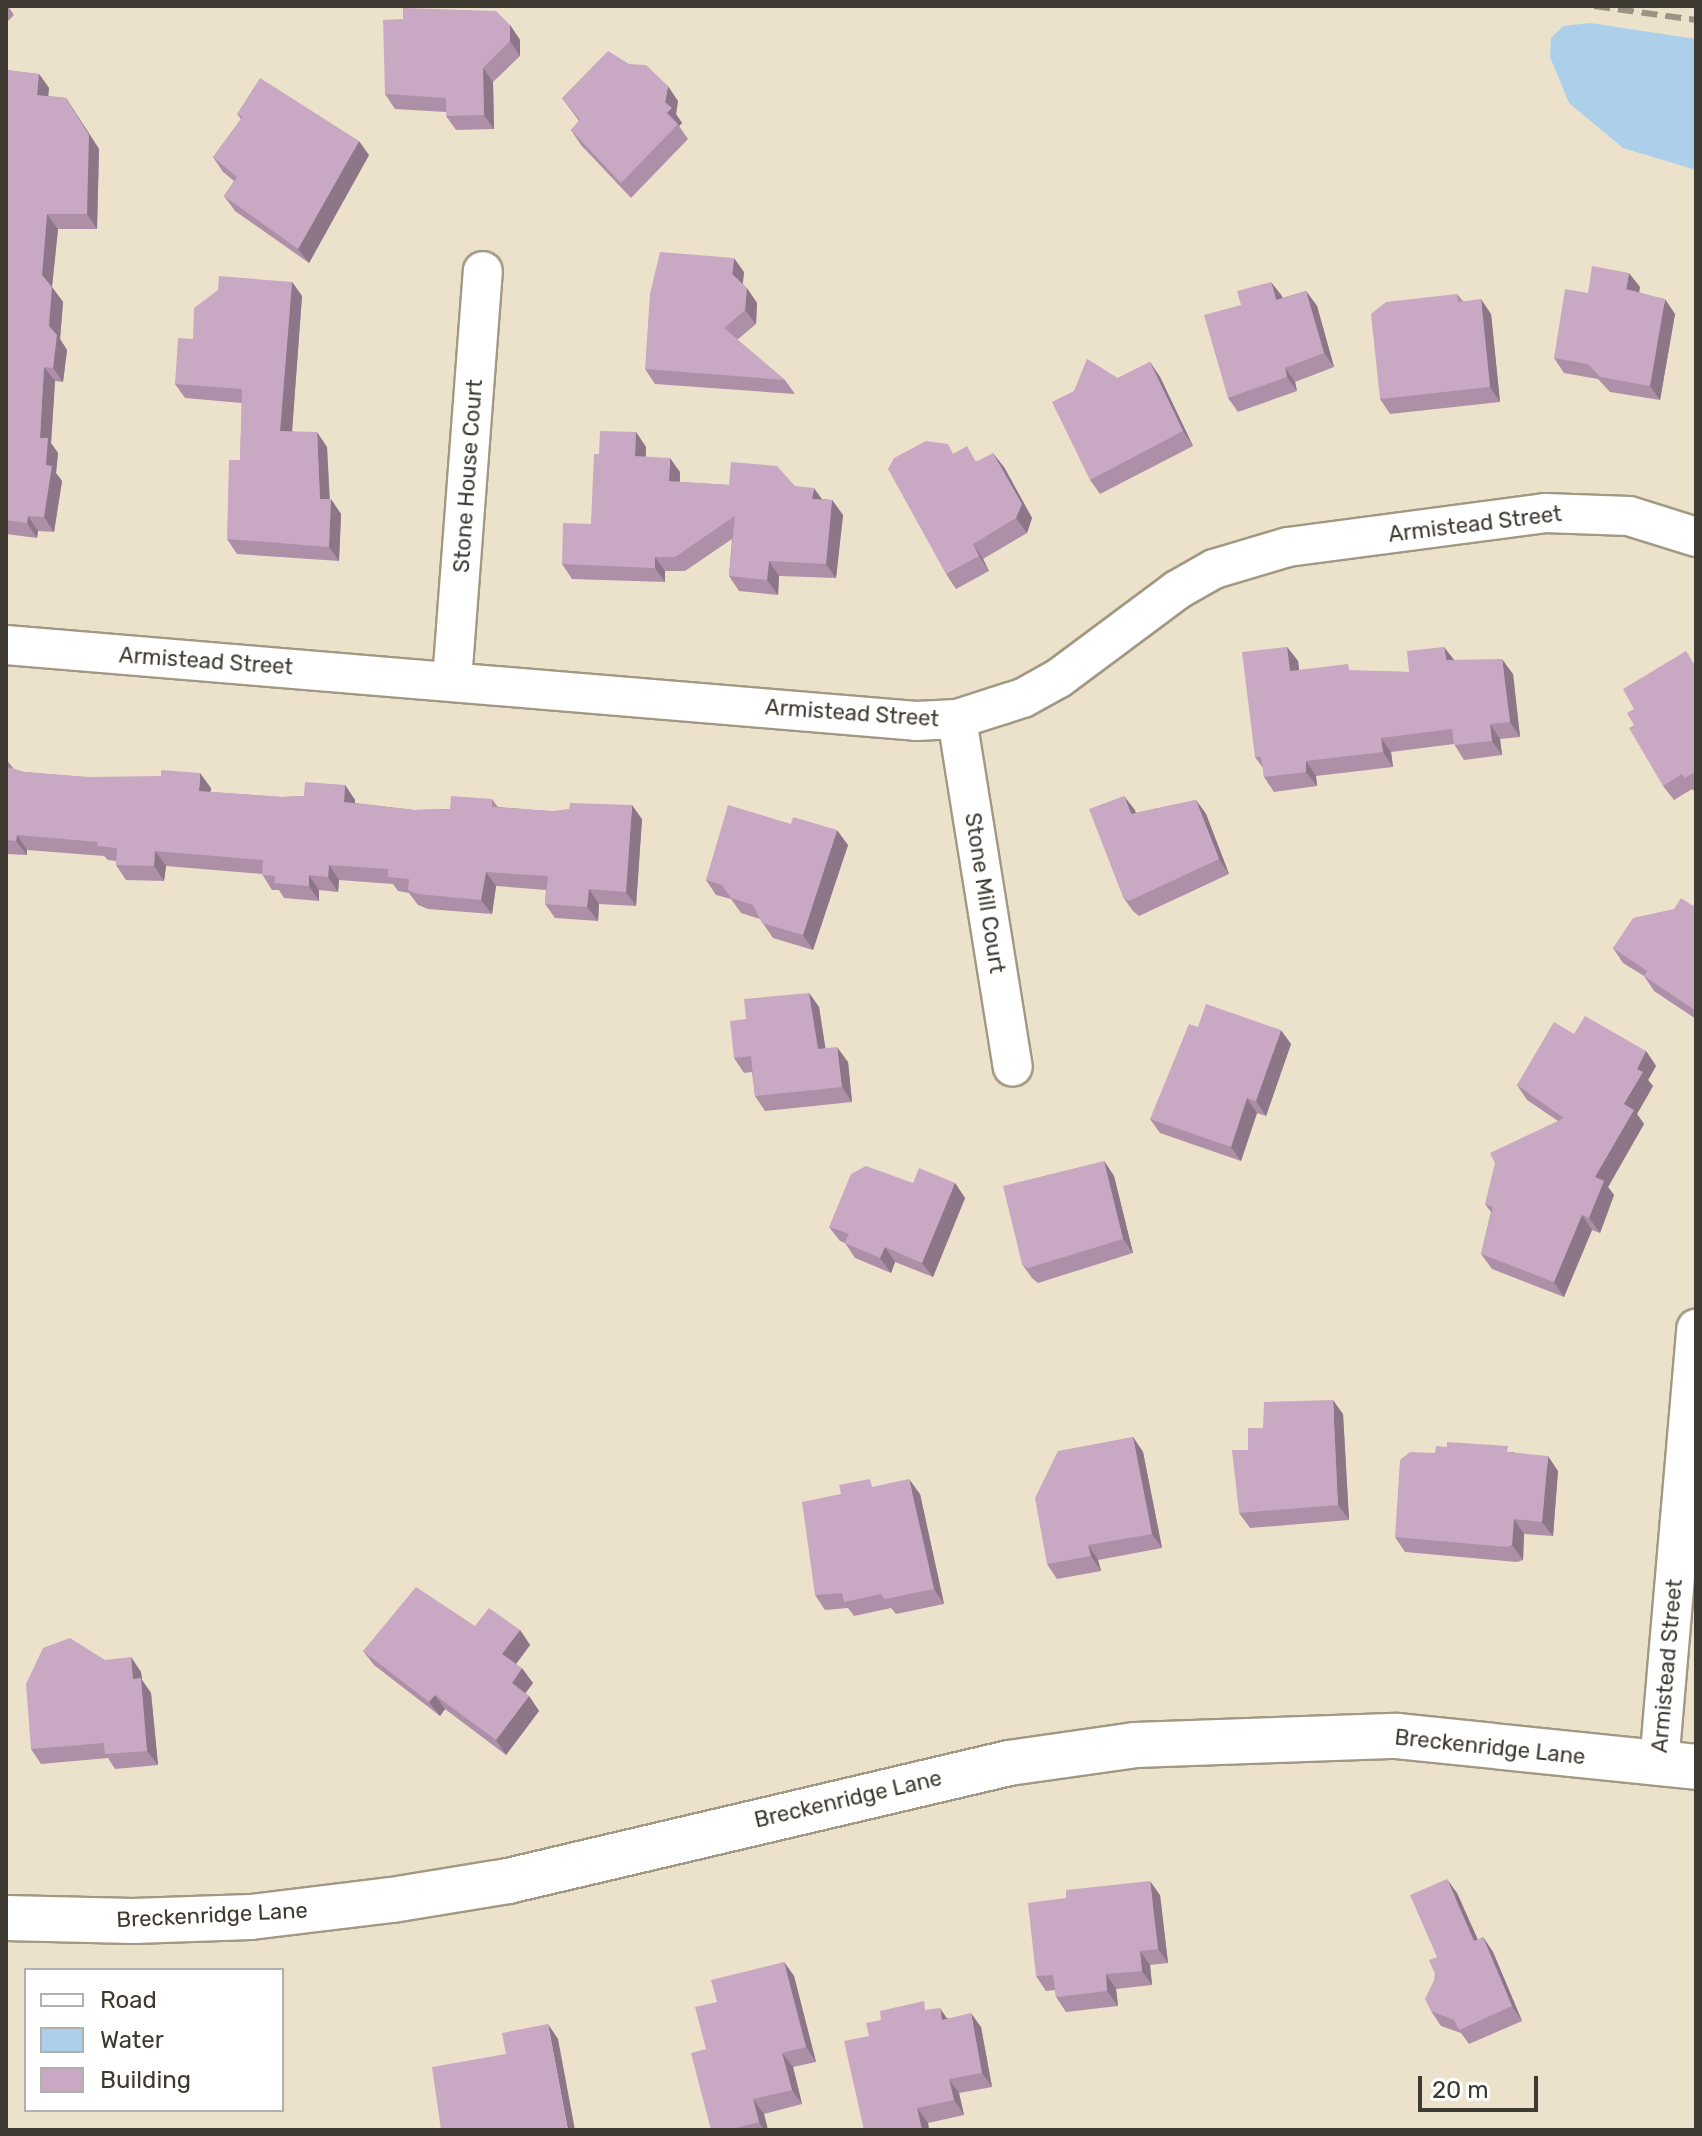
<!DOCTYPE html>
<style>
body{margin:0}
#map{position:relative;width:1702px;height:2136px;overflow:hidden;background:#ece2cb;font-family:Rubik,sans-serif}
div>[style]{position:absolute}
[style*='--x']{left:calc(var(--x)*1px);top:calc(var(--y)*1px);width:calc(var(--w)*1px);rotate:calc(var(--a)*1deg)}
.water>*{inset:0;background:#add0ea}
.roads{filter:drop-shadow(2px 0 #a29883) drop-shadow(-2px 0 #a29883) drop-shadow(0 2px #a29883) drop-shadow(0 -2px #a29883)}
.street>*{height:38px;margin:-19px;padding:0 19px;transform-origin:19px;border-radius:19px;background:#fff}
.secondary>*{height:44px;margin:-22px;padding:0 22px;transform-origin:22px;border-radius:22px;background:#fff}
.rail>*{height:6px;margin-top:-3px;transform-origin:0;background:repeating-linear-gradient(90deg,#9b9483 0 16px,transparent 0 24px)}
.wall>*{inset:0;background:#ad90a8}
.shaded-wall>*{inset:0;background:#8d7688}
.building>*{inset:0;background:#c9a8c3}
span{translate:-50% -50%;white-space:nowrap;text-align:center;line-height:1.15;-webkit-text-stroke:7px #fff;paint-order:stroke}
.street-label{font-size:22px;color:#3e3a31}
.frame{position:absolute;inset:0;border:8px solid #3e3a31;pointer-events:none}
.legend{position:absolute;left:24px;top:1968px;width:260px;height:144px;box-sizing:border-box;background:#fff;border:2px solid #b2b0ad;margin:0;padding:10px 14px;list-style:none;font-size:24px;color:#3e3a31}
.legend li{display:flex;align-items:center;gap:16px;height:40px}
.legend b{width:40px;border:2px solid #b2b0ad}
.scale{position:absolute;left:1418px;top:2076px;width:120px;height:36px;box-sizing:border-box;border:4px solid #3e3a31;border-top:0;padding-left:10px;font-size:24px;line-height:28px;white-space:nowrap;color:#3e3a31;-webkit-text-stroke:6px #fff;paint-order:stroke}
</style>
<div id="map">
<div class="water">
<i style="clip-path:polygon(1590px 23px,1696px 39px,1696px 170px,1623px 148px,1569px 103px,1550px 57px,1551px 38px,1563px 26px)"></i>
</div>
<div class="roads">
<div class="street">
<i style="--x:6;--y:645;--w:913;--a:4.77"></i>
<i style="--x:916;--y:721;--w:41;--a:-2.8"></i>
<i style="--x:957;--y:719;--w:69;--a:-17.7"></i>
<i style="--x:1023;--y:698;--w:41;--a:-29.1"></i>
<i style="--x:1059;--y:678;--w:147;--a:-36.7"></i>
<i style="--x:1177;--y:590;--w:43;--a:-29.6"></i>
<i style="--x:1214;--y:569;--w:77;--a:-16.6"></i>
<i style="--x:1288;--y:547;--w:259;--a:-7.5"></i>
<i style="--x:1545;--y:513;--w:84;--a:2"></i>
<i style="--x:1629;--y:516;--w:70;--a:17.4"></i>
<i style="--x:452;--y:681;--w:411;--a:-85.7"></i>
<i style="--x:957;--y:719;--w:352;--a:80.9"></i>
<i style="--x:1659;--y:1764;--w:437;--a:-85.1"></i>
</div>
<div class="secondary">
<i style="--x:6;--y:1918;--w:127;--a:1.4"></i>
<i style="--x:133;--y:1921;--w:118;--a:-1.9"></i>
<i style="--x:251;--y:1917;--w:142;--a:-6.9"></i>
<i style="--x:392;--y:1900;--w:118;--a:-9.3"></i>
<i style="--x:508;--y:1881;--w:515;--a:-13.25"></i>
<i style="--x:1009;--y:1763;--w:127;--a:-8.1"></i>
<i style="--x:1135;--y:1745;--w:262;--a:-2"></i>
<i style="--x:1397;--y:1736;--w:301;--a:5.9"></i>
</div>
</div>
<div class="rail">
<i style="--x:1594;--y:6;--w:103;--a:7.8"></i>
</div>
<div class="wall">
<i style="clip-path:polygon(6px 6px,8px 6px,14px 15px,6px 23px)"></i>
<i style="clip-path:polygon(510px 25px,520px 40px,520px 56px,493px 82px,494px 129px,456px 130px,446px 116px,446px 112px,395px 109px,385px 94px)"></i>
<i style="clip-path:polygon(6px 70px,39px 74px,49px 88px,48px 96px,66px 98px,99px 149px,97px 229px,58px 229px,52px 287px,63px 302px,60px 339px,67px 350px,63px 382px,55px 381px,51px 443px,58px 453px,56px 473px,62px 481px,54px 532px,38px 531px,37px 538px,6px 534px)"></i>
<i style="clip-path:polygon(562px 98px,678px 101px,676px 114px,682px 123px,679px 126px,688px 139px,631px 198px,581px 145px,571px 130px,579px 121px)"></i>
<i style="clip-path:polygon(237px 114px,369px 155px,309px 263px,235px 211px,224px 196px,234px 181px,223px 172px,213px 157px,241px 119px)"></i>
<i style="clip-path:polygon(744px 272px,743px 284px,757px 303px,756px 324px,737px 340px,785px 380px,795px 394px,655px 384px,645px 369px)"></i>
<i style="clip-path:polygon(292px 282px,302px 296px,292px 431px,327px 447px,330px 499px,341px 514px,339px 561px,237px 554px,227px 539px,240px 460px,242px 403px,185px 398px,175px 384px,193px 339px)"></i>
<i style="clip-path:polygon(1640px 287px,1639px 292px,1675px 314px,1660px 400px,1610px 392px,1598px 379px,1564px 373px,1554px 358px,1588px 293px)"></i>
<i style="clip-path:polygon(1306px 291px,1317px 306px,1334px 367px,1295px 382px,1297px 391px,1238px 412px,1228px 398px,1282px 296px,1282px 298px)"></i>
<i style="clip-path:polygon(1457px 294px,1463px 301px,1491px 314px,1500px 402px,1390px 414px,1380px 399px)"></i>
<i style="clip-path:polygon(1150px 362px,1160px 377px,1193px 446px,1100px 494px,1090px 480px,1118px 378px)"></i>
<i style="clip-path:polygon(636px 432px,646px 447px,646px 457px,680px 472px,680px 482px,729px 485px,795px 486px,822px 499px,832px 500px,843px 515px,836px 578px,779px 576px,778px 595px,739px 591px,729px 576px,732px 539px,685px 571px,665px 571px,665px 582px,572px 579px,562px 564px,591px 524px,599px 454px)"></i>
<i style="clip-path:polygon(954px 453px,978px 462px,1004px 467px,1032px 518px,1027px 533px,983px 559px,989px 571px,956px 589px,946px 574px)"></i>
<i style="clip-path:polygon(1287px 647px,1298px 661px,1299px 670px,1409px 672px,1454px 660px,1513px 674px,1520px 737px,1500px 739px,1502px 755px,1464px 760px,1454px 744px,1391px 752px,1393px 767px,1316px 776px,1317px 786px,1274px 792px,1264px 777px,1263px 768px,1255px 757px)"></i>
<i style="clip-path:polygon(1696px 665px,1696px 792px,1695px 792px,1692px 789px,1674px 800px,1663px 786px,1634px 709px)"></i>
<i style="clip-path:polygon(6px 759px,14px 769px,24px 772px,211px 788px,210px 792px,282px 797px,304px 796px,345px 785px,355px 800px,355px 803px,414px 810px,450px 809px,492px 799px,498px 807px,642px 819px,636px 906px,599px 904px,598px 921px,555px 918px,545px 904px,546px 890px,496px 886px,492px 914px,428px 909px,418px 905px,409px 893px,398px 891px,393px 884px,339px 880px,338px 892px,319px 890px,319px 901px,284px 898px,279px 890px,272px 890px,262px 874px,166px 866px,164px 881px,126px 880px,116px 865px,116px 861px,108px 860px,104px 856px,27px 850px,27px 855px,6px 854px)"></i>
<i style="clip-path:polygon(1196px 800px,1206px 814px,1229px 874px,1139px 916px,1133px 911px,1123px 897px,1135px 810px,1135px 813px)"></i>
<i style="clip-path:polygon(848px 845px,813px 950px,773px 938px,760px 919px,741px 913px,731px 899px,716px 895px,706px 880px)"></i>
<i style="clip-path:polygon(1696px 902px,1696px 1019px,1654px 991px,1644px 976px,1623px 963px,1613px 948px,1693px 906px)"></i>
<i style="clip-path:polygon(809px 993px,819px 1007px,825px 1049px,848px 1062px,852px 1102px,765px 1111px,755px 1096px,752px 1072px,744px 1073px,734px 1058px,746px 1019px)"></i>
<i style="clip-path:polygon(1574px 1034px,1646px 1051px,1656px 1066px,1648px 1080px,1653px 1086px,1637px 1114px,1644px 1124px,1608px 1187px,1614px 1195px,1600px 1233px,1592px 1230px,1564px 1297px,1492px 1269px,1481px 1254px,1491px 1212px,1485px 1204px,1558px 1121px,1527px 1100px,1517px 1085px)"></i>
<i style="clip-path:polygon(1291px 1044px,1266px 1116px,1257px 1113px,1241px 1161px,1160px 1133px,1150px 1119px)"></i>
<i style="clip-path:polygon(1104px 1161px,1114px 1176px,1133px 1253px,1038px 1283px,1032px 1278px,1022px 1264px)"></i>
<i style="clip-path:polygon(913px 1183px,955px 1183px,965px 1198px,933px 1277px,895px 1262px,891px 1273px,855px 1258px,845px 1243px,840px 1241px,829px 1227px)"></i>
<i style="clip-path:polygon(1343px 1414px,1349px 1520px,1250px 1528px,1239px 1513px,1248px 1450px,1263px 1428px)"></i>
<i style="clip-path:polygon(1133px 1437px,1143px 1452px,1162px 1548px,1098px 1560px,1101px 1571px,1057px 1579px,1047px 1564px)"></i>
<i style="clip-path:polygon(1513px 1452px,1558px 1471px,1553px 1536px,1524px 1534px,1523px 1560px,1517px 1562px,1405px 1552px,1395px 1537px,1435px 1453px)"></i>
<i style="clip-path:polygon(876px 1486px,920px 1494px,944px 1604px,896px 1614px,891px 1608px,854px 1616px,848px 1608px,825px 1610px,815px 1595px)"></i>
<i style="clip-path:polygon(475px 1626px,520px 1630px,530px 1645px,516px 1664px,533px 1683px,525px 1693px,529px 1696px,539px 1711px,506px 1755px,445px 1709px,440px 1716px,374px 1665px,363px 1651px)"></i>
<i style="clip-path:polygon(131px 1657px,141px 1672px,142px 1680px,151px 1693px,158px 1765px,115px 1769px,108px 1758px,41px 1764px,31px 1749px)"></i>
<i style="clip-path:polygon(1457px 1893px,1478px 1940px,1483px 1937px,1493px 1952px,1522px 2021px,1469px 2044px,1461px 2033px,1441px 2026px,1431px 2011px,1437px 1957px)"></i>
<i style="clip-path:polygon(1160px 1895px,1168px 1963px,1150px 1965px,1152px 1985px,1116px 1989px,1118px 2006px,1066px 2012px,1056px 1997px,1055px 1990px,1046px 1991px,1036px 1976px)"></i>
<i style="clip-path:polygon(784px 1962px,794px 1976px,816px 2062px,793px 2067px,802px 2104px,764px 2114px,768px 2130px,711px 2130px,706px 2049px,717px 2002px)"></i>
<i style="clip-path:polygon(930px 2010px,947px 2018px,981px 2027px,992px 2087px,959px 2093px,964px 2115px,928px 2123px,929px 2130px,864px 2130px)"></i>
</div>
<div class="shaded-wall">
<i style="clip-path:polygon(510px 25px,520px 40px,520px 56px,510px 41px)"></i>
<i style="clip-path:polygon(483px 68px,493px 82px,494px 129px,484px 115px)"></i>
<i style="clip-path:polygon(39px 74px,49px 88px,47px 110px,37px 95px)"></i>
<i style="clip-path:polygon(668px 86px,678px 101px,676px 114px,682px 123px,679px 126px,667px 113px,665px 102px)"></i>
<i style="clip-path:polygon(66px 98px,99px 149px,97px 229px,87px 214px)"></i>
<i style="clip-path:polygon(359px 141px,369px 155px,309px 263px,298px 249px)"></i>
<i style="clip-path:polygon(47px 214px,58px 229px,52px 287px,63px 302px,60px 339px,67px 350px,63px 382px,53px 368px,49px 326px,42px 275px)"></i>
<i style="clip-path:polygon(734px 258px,744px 272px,742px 288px,732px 274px)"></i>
<i style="clip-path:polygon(1629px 273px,1640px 287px,1637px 304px,1626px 289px)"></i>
<i style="clip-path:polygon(292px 282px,302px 296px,291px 445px,280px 431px)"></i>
<i style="clip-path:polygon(1271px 282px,1282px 296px,1287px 314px,1276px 300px)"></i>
<i style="clip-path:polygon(747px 288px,757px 303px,756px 324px,745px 310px)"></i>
<i style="clip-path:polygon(1306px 291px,1317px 306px,1334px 367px,1324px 353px)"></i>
<i style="clip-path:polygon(1481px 299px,1491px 314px,1500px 402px,1490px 387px)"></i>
<i style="clip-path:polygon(1665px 299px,1675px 314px,1660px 400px,1650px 386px)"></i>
<i style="clip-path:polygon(1150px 362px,1160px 377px,1193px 446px,1183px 431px)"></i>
<i style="clip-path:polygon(44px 367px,55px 381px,51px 443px,58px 453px,56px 473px,62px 481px,54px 532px,44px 517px,46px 465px,40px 438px)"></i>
<i style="clip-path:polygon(1285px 368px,1295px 382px,1297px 391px,1287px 377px)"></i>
<i style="clip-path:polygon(317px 432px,327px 447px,330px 513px,320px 499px)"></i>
<i style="clip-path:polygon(636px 432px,646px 447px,645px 471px,635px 456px)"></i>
<i style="clip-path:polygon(993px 453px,1004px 467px,1032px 518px,1027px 533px,1016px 518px)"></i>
<i style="clip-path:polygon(670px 458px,680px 472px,679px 496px,669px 481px)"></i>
<i style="clip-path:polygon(814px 488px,824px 502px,812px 499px)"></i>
<i style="clip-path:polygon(331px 499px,341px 514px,339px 561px,329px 547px)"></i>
<i style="clip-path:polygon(832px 500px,843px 515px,836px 578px,826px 564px)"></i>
<i style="clip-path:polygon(28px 516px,38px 531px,37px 538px,27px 523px)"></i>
<i style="clip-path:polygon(973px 544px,983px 559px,989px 571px,979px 556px)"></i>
<i style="clip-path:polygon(655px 557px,665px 571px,665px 582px,655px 568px)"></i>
<i style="clip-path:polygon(769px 561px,779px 576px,778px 595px,767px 580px)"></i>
<i style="clip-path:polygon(1287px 647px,1298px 661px,1301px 685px,1290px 671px)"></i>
<i style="clip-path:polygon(1444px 647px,1455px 661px,1446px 660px)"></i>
<i style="clip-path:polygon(1502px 659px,1513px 674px,1520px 737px,1510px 722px)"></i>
<i style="clip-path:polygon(1490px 724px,1500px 739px,1502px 755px,1492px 741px)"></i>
<i style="clip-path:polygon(1381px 738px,1391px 752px,1393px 767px,1383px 752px)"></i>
<i style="clip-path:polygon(1306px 761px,1316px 776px,1317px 786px,1306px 772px)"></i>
<i style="clip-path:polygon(200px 773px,211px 788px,209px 805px,199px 791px)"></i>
<i style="clip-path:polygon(345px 785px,355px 800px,354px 817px,344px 802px)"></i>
<i style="clip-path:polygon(1124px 796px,1135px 810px,1141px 828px,1131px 814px)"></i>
<i style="clip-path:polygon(1196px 800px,1206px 814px,1229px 874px,1219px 859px)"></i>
<i style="clip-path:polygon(632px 805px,642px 819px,636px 906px,626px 892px)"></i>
<i style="clip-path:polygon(837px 830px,848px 845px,813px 950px,803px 935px)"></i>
<i style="clip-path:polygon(17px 835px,27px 850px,27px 855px,16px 841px)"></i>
<i style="clip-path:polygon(155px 851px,166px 866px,164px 881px,154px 866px)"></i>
<i style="clip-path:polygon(329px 865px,339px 880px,338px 892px,328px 877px)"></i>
<i style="clip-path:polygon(486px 872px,496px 886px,492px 914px,481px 900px)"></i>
<i style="clip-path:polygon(309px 875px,319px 890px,319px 901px,309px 886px)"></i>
<i style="clip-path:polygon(589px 889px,599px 904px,598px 921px,587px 907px)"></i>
<i style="clip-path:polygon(809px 993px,819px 1007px,828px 1064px,818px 1049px)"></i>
<i style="clip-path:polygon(1281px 1030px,1291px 1044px,1266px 1116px,1256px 1101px)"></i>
<i style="clip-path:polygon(837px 1047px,848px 1062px,852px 1102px,842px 1087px)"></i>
<i style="clip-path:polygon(1646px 1051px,1656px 1066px,1648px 1080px,1653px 1086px,1637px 1114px,1644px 1124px,1608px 1187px,1614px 1195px,1600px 1233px,1589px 1218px,1595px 1177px,1637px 1069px)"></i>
<i style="clip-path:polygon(1247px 1098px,1257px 1113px,1241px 1161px,1231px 1147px)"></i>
<i style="clip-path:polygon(1104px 1161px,1114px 1176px,1133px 1253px,1123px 1239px)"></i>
<i style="clip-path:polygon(955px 1183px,965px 1198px,933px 1277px,922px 1263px)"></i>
<i style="clip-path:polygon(1582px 1215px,1592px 1230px,1564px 1297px,1554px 1282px)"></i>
<i style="clip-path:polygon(885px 1247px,895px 1262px,891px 1273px,880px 1258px)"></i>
<i style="clip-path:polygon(1333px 1400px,1343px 1414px,1349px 1520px,1338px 1505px)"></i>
<i style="clip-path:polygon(1133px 1437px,1143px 1452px,1162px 1548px,1152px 1534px)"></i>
<i style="clip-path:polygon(1548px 1456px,1558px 1471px,1553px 1536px,1542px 1522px)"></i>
<i style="clip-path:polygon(909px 1479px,920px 1494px,944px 1604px,934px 1589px)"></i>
<i style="clip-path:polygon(1514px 1519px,1524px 1534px,1523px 1560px,1512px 1545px)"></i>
<i style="clip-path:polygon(1088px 1545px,1098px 1560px,1101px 1571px,1091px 1556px)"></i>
<i style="clip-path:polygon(520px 1630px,530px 1645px,513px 1668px,502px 1654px)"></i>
<i style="clip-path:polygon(131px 1657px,141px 1672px,142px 1680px,151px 1693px,158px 1765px,147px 1751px,133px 1679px)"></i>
<i style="clip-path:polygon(522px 1668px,533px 1683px,522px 1698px,512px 1683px)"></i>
<i style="clip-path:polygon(435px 1695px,445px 1709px,440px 1716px,429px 1702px)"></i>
<i style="clip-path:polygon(529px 1696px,539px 1711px,506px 1755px,496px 1740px)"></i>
<i style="clip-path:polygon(1447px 1879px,1457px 1893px,1485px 1956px,1474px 1941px)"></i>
<i style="clip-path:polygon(1150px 1881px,1160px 1895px,1168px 1963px,1158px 1949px)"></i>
<i style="clip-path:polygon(1483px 1937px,1493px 1952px,1522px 2021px,1512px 2006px)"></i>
<i style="clip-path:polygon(1140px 1951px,1150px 1965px,1152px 1985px,1142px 1971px)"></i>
<i style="clip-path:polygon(784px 1962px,794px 1976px,816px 2062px,806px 2047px)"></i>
<i style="clip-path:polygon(1106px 1974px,1116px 1989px,1118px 2006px,1107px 1991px)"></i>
<i style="clip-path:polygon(940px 2008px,950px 2023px,942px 2020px)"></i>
<i style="clip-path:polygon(971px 2013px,981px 2027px,992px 2087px,982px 2073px)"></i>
<i style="clip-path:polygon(548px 2024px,558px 2039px,575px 2130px,568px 2130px)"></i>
<i style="clip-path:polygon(782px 2053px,793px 2067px,802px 2104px,792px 2090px)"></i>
<i style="clip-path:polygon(949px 2079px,959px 2093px,964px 2115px,954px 2100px)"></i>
<i style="clip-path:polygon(753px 2099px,764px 2114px,768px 2130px,764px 2130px,759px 2122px)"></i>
<i style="clip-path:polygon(917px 2108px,928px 2123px,929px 2130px,922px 2130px)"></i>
</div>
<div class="building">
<i style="clip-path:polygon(403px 8px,496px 11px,510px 25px,510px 41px,483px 68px,484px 115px,446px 116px,446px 98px,385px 94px,383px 20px,403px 19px)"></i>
<i style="clip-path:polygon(608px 51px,629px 64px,646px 65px,668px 86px,665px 102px,672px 108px,667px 113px,678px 124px,621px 183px,571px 130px,580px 120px,562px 98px)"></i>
<i style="clip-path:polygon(6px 70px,39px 74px,37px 95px,66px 98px,89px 135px,87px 214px,47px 214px,42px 275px,52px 287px,49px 326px,57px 335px,53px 368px,44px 367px,40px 438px,48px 438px,46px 465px,52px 466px,44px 517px,28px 516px,27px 523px,6px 520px)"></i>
<i style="clip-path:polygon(260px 78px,359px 141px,298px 249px,224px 196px,237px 177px,213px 157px,243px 117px,237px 114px)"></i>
<i style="clip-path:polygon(660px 252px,734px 258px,732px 274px,747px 288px,745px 310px,724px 328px,785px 380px,645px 369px,650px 294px)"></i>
<i style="clip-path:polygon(1592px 266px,1629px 273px,1626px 289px,1665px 299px,1650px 386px,1600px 377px,1588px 364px,1554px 358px,1565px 289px,1588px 293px)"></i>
<i style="clip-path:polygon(219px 276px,292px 282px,280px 431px,317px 432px,320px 499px,331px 499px,329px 547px,227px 539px,229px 460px,240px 460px,242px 389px,175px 384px,178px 338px,193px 339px,194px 308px,218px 290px)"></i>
<i style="clip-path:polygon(1271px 282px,1276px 300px,1306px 291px,1324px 353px,1285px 368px,1287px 377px,1228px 398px,1204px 315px,1241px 305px,1237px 291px)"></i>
<i style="clip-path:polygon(1457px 294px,1458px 302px,1481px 299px,1490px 387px,1380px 399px,1371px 314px,1386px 302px)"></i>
<i style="clip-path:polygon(1087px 359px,1118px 378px,1150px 362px,1183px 431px,1090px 480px,1052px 402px,1074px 391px)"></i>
<i style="clip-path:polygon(600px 431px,636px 432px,635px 456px,670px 458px,669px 481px,729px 485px,731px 462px,777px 466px,795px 486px,814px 488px,812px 499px,832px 500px,826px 564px,769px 561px,767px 580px,729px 576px,735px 516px,675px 557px,655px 557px,655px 568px,562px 564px,563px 523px,591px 524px,594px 454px,599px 454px)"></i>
<i style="clip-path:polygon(926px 441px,948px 444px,953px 454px,967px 446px,976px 462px,993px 453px,1022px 504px,1016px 518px,973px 544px,979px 556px,946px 574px,888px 469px,894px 458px)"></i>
<i style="clip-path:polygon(1287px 647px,1290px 671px,1348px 664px,1349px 670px,1409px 672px,1407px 651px,1444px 647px,1446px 660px,1502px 659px,1510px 722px,1490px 724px,1492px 741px,1454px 745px,1452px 729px,1381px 738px,1383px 752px,1306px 761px,1306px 772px,1264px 777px,1261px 757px,1255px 757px,1242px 652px)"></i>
<i style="clip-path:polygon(1686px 651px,1696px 667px,1696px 771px,1685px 778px,1682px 774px,1663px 786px,1629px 728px,1634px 725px,1627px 713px,1634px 709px,1623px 689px)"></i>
<i style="clip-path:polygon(6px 759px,7px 767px,24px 772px,89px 777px,161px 776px,161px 770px,200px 773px,199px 791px,282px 797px,304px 796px,305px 782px,345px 785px,344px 802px,414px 810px,450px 809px,451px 796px,492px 799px,492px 807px,553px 811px,569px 809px,570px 803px,632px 805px,626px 892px,589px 889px,587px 907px,545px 904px,548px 876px,486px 872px,481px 900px,418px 894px,408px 890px,409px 879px,388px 877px,388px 869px,329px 865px,328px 877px,309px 875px,309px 886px,274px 883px,275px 876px,262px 875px,263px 860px,155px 851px,154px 866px,116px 865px,117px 848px,97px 846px,98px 842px,17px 835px,16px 841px,6px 840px)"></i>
<i style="clip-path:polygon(1124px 796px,1131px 814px,1196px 800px,1219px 859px,1129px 901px,1123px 897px,1089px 809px)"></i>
<i style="clip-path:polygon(728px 805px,791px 824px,793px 817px,837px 830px,803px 935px,762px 923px,753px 905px,731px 898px,722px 885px,706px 880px)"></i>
<i style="clip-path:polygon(1681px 898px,1693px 906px,1696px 902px,1696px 1011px,1644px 976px,1647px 971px,1613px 948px,1633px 918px,1674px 909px)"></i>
<i style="clip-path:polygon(809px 993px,818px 1049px,837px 1047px,842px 1087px,755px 1096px,751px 1056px,734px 1058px,730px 1021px,746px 1019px,744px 999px)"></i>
<i style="clip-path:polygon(1206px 1004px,1281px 1030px,1256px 1101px,1247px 1098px,1231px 1147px,1150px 1119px,1189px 1024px,1198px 1027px)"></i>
<i style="clip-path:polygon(1585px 1016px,1646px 1051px,1637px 1069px,1643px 1072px,1624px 1104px,1634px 1110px,1595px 1177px,1604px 1181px,1589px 1218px,1582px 1215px,1554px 1282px,1481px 1254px,1493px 1207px,1485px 1204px,1495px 1163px,1490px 1153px,1564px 1118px,1517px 1085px,1554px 1022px,1574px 1034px)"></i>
<i style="clip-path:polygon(1104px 1161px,1123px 1239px,1028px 1268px,1022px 1264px,1003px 1186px)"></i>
<i style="clip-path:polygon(866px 1166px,913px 1183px,919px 1168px,955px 1183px,922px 1263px,885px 1247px,880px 1258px,845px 1243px,849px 1234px,829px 1227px,851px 1174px)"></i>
<i style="clip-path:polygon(1333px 1400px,1338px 1505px,1239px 1513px,1232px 1450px,1248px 1450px,1248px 1428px,1263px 1428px,1264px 1402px)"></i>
<i style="clip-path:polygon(1133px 1437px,1152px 1534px,1088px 1545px,1091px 1556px,1047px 1564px,1035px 1498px,1058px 1451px)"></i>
<i style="clip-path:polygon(1447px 1442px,1508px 1446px,1507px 1452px,1548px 1456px,1542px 1522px,1514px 1519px,1512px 1545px,1507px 1547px,1395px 1537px,1400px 1460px,1410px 1452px,1435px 1453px,1436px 1446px,1447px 1447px)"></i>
<i style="clip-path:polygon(870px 1479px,872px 1487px,909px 1479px,934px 1589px,885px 1599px,881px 1594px,844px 1602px,842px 1593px,815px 1595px,802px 1502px,841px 1494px,839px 1485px)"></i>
<i style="clip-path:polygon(416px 1587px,475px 1626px,489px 1608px,520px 1630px,502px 1654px,522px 1668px,512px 1683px,529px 1696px,496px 1740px,435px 1695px,429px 1702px,363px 1651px)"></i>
<i style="clip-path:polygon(70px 1638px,105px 1660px,131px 1657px,133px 1679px,141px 1678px,147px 1751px,105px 1754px,104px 1743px,31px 1749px,26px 1684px,43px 1648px)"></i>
<i style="clip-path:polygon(1447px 1879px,1474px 1941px,1483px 1937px,1512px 2006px,1459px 2030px,1454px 2020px,1431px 2011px,1425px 1999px,1436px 1976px,1429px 1960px,1437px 1957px,1410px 1895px)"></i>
<i style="clip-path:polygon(1150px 1881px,1158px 1949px,1140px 1951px,1142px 1971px,1106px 1974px,1107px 1991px,1056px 1997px,1053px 1975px,1036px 1976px,1028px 1903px,1066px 1898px,1066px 1890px)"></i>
<i style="clip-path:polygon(784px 1962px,806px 2047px,782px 2053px,792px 2090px,753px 2099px,759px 2122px,728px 2130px,711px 2130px,691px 2053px,706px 2049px,695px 2007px,717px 2002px,711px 1980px)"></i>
<i style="clip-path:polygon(924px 2001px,925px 2010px,940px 2008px,942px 2020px,971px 2013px,982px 2073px,949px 2079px,954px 2100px,917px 2108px,922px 2130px,864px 2130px,844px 2041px,869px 2036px,866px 2023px,881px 2020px,880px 2011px)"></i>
<i style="clip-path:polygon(548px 2024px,568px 2130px,441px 2130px,432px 2067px,506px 2054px,502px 2033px)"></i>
</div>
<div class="street-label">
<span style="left:468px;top:476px;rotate:-86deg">Stone House Court</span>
<span style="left:1475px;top:524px;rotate:-7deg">Armistead Street</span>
<span style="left:206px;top:661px;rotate:4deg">Armistead Street</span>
<span style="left:852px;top:713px;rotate:4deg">Armistead Street</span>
<span style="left:985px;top:893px;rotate:81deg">Stone Mill Court</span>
<span style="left:1667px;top:1666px;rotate:-85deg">Armistead Street</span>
<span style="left:1490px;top:1747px;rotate:6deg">Breckenridge Lane</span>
<span style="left:848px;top:1799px;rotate:-13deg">Breckenridge Lane</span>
<span style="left:212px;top:1915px;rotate:-3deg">Breckenridge Lane</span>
</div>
<div class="frame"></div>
<ul class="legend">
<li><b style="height:10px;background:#fff"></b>Road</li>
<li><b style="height:22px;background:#add0ea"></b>Water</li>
<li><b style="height:22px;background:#c9a8c3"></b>Building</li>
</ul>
<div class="scale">20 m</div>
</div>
